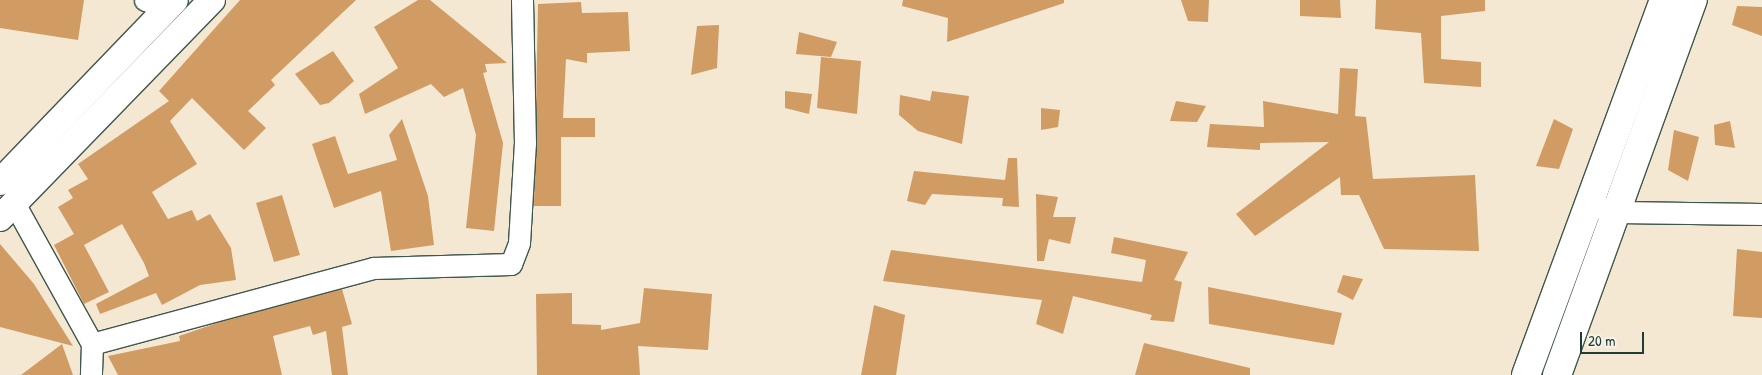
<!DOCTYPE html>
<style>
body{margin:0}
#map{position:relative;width:1762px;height:375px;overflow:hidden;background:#f4e8d3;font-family:"Patrick Hand",sans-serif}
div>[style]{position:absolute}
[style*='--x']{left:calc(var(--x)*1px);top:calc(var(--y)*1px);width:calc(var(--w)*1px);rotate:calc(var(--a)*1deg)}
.building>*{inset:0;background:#d09c64}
.roads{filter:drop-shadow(1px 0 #3f574c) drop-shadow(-1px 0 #3f574c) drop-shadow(0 1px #3f574c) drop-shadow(0 -1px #3f574c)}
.minor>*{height:21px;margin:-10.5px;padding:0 10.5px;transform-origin:10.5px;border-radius:10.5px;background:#fff}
.tertiary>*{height:26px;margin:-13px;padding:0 13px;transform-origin:13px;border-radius:13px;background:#fff}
.primary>*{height:28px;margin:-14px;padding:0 14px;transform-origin:14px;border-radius:14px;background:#fff}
span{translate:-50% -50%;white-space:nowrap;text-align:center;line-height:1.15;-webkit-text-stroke:4px #f7f3e8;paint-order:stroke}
.scale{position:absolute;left:1580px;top:332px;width:64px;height:22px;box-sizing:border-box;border:2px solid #1f3d34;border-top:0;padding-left:6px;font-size:15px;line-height:18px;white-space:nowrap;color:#1f3d34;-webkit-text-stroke:4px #f7f3e8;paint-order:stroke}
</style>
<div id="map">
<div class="building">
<i style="clip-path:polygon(0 0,84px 0,78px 40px,0 28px)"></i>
<i style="clip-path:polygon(240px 0,356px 0,271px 80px,275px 85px,248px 111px,266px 128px,244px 150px,192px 98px,170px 121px,197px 164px,152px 192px,168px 219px,192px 210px,197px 221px,210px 214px,231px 248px,236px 280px,200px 285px,162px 305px,156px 293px,100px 314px,96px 304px,149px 276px,144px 263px,122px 224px,84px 245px,109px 292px,84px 304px,54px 245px,74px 234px,58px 207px,73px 198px,68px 190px,88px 179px,78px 164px,169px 101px,159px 91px)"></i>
<i style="clip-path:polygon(418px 0,430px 0,507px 63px,485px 64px,487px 72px,483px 73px,503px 143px,494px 231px,466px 228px,476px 135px,463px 88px,444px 97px,431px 84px,365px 114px,359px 94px,398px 68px,374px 27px)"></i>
<i style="clip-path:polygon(903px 0,1064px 0,1064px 3px,947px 42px,948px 18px,902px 6px)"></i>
<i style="clip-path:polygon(1181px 0,1209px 0,1208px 22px,1188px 21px)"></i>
<i style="clip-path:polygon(1300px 0,1340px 0,1341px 18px,1300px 16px)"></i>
<i style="clip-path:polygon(1376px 0,1485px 0,1485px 11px,1441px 16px,1441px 59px,1481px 62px,1481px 87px,1424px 83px,1421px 33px,1375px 29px)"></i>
<i style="clip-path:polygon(581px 2px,582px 13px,628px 12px,630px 51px,587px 53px,587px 63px,566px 59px,563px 118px,595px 118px,595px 137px,561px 137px,561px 206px,534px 206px,538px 4px)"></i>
<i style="clip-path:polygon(1737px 6px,1762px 7px,1762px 36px,1732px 25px)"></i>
<i style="clip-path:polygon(719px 25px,717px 68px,691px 75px,697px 26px)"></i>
<i style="clip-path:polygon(799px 32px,837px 42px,831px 57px,796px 54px)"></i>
<i style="clip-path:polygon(333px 51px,354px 81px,329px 103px,320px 105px,295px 74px)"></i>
<i style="clip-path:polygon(821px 57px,861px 61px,857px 114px,817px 108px)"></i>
<i style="clip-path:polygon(1340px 68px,1358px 69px,1355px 116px,1366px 117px,1373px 179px,1475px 175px,1479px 251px,1384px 249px,1359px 195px,1341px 195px,1340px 177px,1255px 236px,1236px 214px,1329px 142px,1260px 143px,1260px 150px,1207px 147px,1210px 124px,1264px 127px,1263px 101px,1338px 114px)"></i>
<i style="clip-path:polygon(785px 91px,812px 94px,809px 114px,785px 108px)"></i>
<i style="clip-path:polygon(932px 91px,969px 96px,962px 144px,918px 131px,899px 115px,900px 95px,930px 101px)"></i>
<i style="clip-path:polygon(1176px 101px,1206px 106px,1197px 122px,1170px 121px)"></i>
<i style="clip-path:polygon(1041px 108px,1060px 110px,1058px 127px,1041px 130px)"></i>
<i style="clip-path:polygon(402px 119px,428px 196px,434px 245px,391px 251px,381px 191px,334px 208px,312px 144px,335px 136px,348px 174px,397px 160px,389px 135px)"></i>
<i style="clip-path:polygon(1554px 119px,1573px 129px,1559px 169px,1536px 166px)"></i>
<i style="clip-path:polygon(1730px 121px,1735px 148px,1715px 145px,1714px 125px)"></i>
<i style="clip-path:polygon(1674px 130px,1699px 137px,1688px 181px,1668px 170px)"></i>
<i style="clip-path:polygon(1008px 158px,1017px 158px,1019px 207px,1002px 206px,1003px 198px,932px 194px,925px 205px,907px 201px,914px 171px,1005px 180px)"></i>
<i style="clip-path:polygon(1036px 194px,1058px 197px,1053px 217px,1076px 217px,1070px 244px,1049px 239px,1044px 261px,1037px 261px)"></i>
<i style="clip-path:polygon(282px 195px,300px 255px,274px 262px,256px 203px)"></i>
<i style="clip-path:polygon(1114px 237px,1188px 252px,1174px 280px,1182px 282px,1174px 322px,1150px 320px,1152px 315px,1073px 296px,1063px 334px,1036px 324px,1042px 300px,883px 281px,891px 250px,1142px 282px,1146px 260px,1111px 253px)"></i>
<i style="clip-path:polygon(0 244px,34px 284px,73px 346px,0 327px)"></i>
<i style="clip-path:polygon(1737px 249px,1762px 252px,1762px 318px,1733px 316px)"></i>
<i style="clip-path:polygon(1343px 275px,1363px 279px,1353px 300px,1337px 292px)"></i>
<i style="clip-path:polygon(1208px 287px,1342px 313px,1334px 345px,1209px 324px)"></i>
<i style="clip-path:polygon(644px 288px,712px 294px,708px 350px,638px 346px,640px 375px,537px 375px,536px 294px,572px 293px,572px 324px,601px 325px,601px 330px,640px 323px)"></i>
<i style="clip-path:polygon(342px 289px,352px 324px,342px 327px,348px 375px,332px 375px,326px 331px,313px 335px,310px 326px,273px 336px,282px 375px,118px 375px,108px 356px,180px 341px,179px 336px,220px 322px)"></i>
<i style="clip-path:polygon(874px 305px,905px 315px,896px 375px,861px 375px)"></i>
<i style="clip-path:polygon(1144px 343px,1250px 368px,1250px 375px,1135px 375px)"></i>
<i style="clip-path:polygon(62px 344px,73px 375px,21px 375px)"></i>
</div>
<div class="roads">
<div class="minor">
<i style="--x:145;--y:0;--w:23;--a:20"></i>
<i style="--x:14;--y:203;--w:161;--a:61"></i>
<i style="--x:92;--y:344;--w:31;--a:92"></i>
<i style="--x:1590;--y:205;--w:28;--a:15"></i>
<i style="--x:1617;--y:212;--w:145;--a:0.8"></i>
<i style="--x:92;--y:344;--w:291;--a:-15.1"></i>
<i style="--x:373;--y:268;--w:138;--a:-1.7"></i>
<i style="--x:511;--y:264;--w:22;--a:-69"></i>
<i style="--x:519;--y:243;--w:100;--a:-86.6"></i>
<i style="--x:525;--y:143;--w:143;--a:-91.2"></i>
</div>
<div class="tertiary">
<i style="--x:0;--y:182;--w:252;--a:-46.1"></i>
<i style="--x:0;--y:218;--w:304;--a:-45.8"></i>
</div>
<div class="primary">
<i style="--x:1526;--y:375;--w:400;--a:-69.8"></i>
<i style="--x:1557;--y:375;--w:399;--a:-70.1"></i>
</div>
</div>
<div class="scale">20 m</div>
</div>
